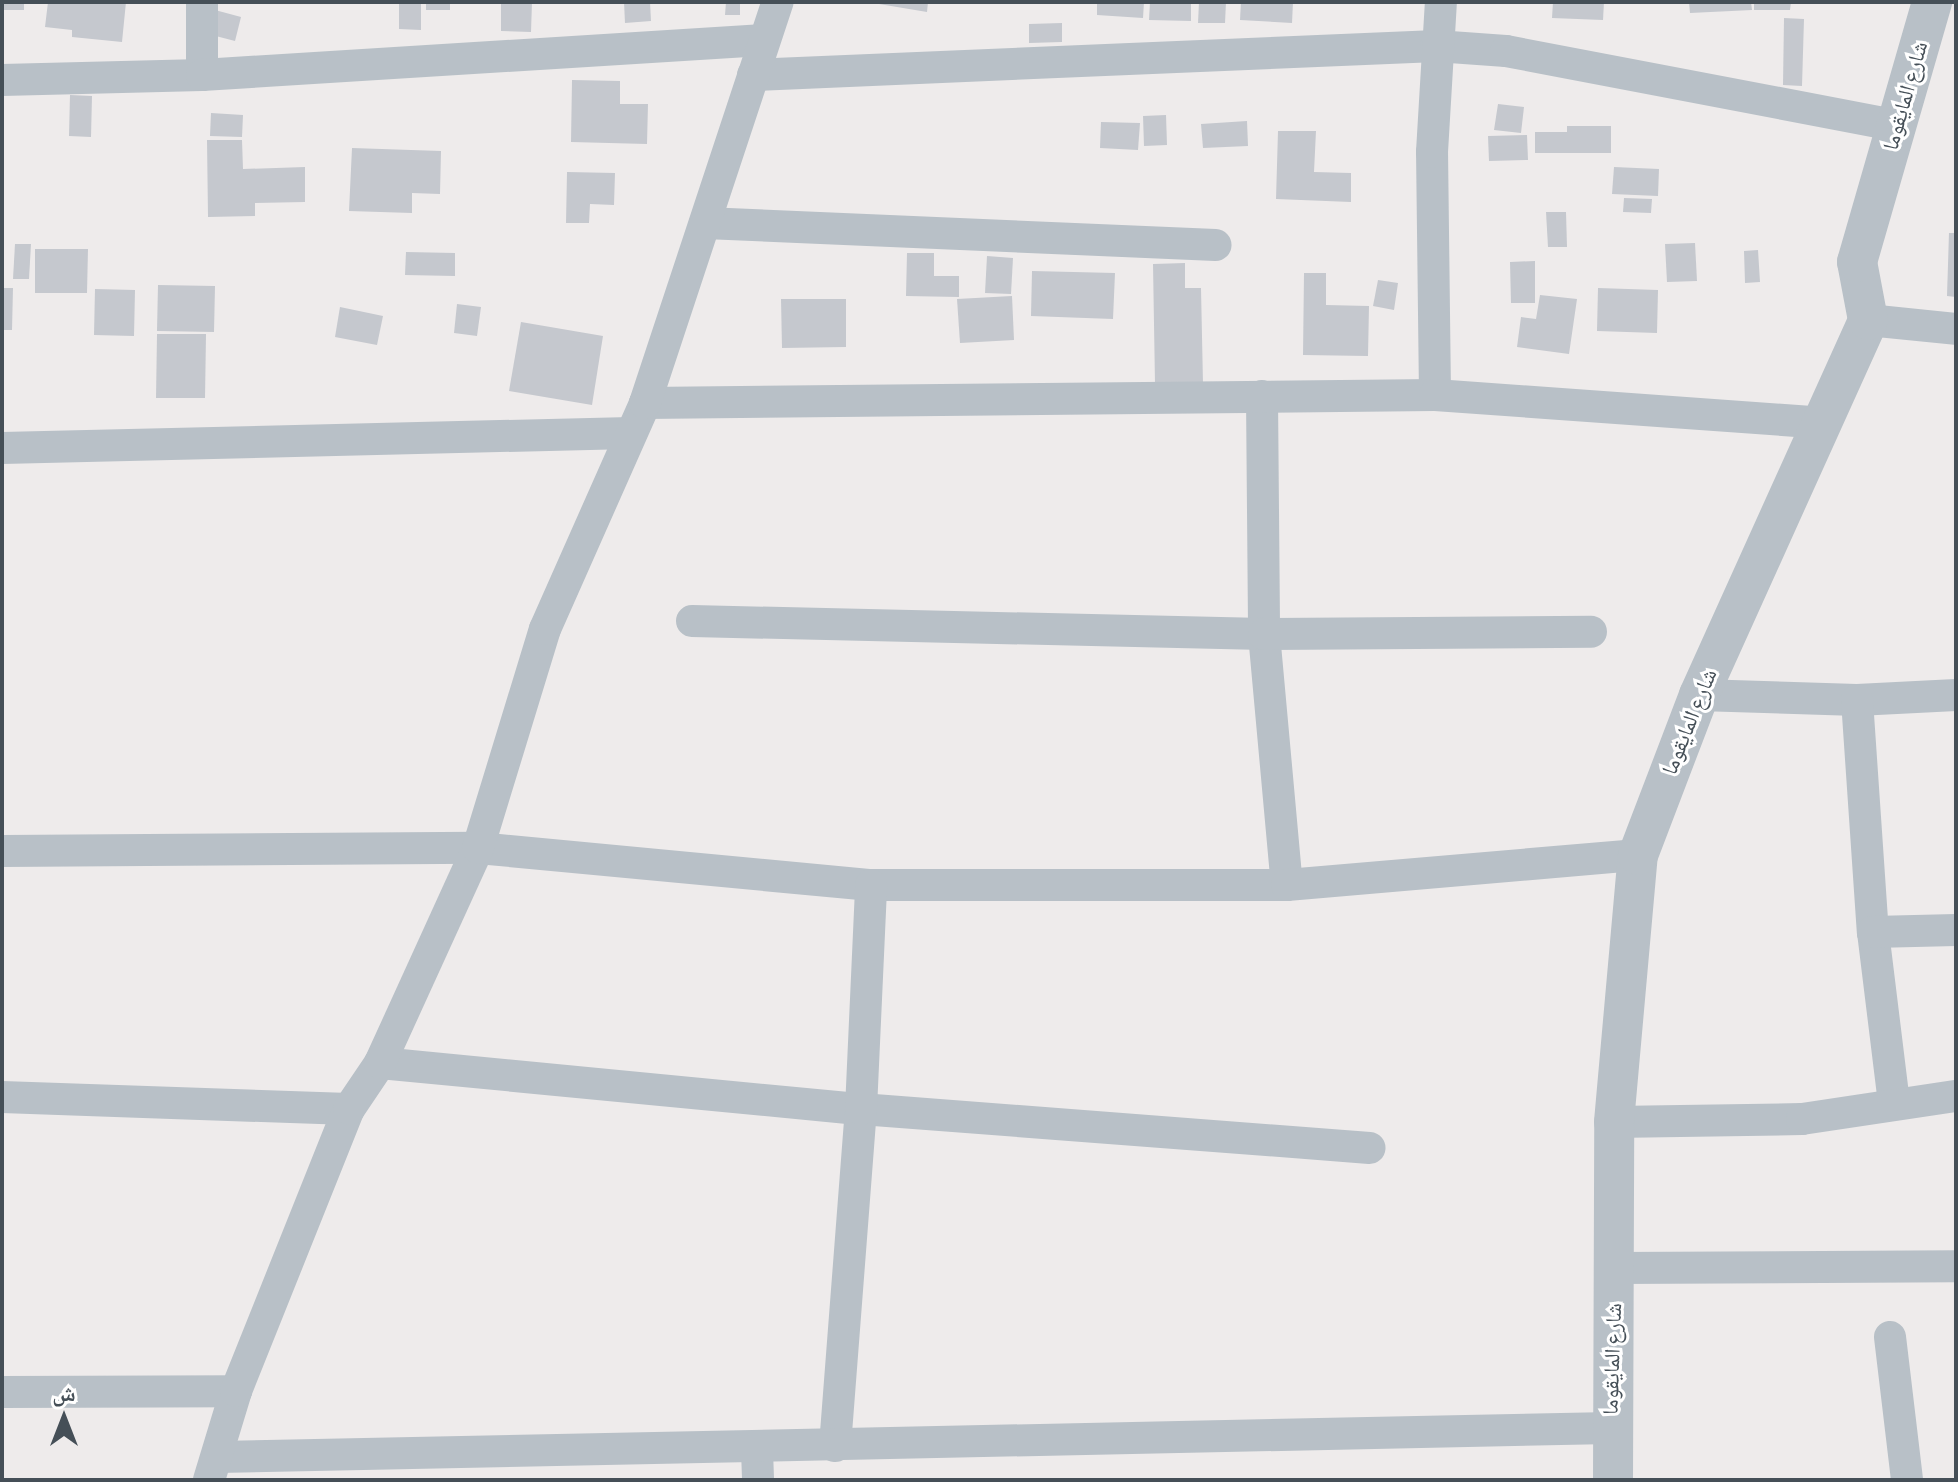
<!DOCTYPE html>
<meta charset="utf-8">
<style>
body{margin:0}
#map{position:relative;width:1958px;height:1482px;overflow:hidden;background:#eeebeb;font-family:"Alegreya Sans","Noto Naskh Arabic",sans-serif}
div>[style]{position:absolute}
[style*='--x']{left:calc(var(--x)*1px);top:calc(var(--y)*1px);width:calc(var(--w)*1px);rotate:calc(var(--a)*1deg)}
.building>*{inset:0;background:#c5c8ce}
.minor>*{height:32px;margin:-16px;padding:0 16px;transform-origin:16px;border-radius:16px;background:#b8c0c7}
.tertiary>*{height:40px;margin:-20px;padding:0 20px;transform-origin:20px;border-radius:20px;background:#b8c0c7}
span{translate:-50% -50%;white-space:nowrap;text-align:center;line-height:1.15;-webkit-text-stroke:6px #fff;paint-order:stroke}
.street-label{font-size:22px;color:#454f57}
.frame{position:absolute;inset:0;border:4px solid #454f57;pointer-events:none}
.north{position:absolute;left:24px;top:1378px;width:80px;height:80px;-webkit-text-stroke:6px #fff;paint-order:stroke;rotate:0deg;font-size:22px;font-weight:700;line-height:32px;text-align:center;color:#454f57}
.north::after{content:'';display:block;margin:auto;width:28px;height:36px;background:#454f57;clip-path:polygon(50% 0,100% 100%,50% 72%,0 100%)}
</style>
<div id="map">
<div class="building">
<i style="clip-path:polygon(2px 2px,24px 2px,24px 10px,2px 10px)"></i>
<i style="clip-path:polygon(48px 2px,126px 2px,122px 42px,72px 37px,72px 30px,45px 27px)"></i>
<i style="clip-path:polygon(399px 2px,421px 2px,421px 30px,399px 29px)"></i>
<i style="clip-path:polygon(426px 2px,450px 2px,450px 10px,426px 10px)"></i>
<i style="clip-path:polygon(501px 2px,532px 2px,531px 32px,501px 31px)"></i>
<i style="clip-path:polygon(624px 2px,650px 2px,651px 21px,625px 23px)"></i>
<i style="clip-path:polygon(726px 2px,740px 2px,740px 15px,725px 15px)"></i>
<i style="clip-path:polygon(867px 2px,928px 2px,927px 12px)"></i>
<i style="clip-path:polygon(1097px 2px,1144px 2px,1143px 18px,1097px 15px)"></i>
<i style="clip-path:polygon(1150px 2px,1191px 2px,1191px 21px,1149px 20px)"></i>
<i style="clip-path:polygon(1199px 2px,1226px 2px,1225px 23px,1198px 23px)"></i>
<i style="clip-path:polygon(1241px 2px,1293px 2px,1292px 23px,1240px 20px)"></i>
<i style="clip-path:polygon(1553px 2px,1604px 2px,1603px 20px,1552px 18px)"></i>
<i style="clip-path:polygon(1689px 2px,1751px 2px,1752px 10px,1690px 13px)"></i>
<i style="clip-path:polygon(1754px 2px,1791px 2px,1790px 10px,1754px 10px)"></i>
<i style="clip-path:polygon(215px 10px,241px 17px,235px 41px,208px 34px)"></i>
<i style="clip-path:polygon(1784px 18px,1804px 19px,1802px 86px,1783px 85px)"></i>
<i style="clip-path:polygon(1062px 23px,1062px 42px,1029px 43px,1029px 24px)"></i>
<i style="clip-path:polygon(572px 80px,620px 81px,620px 104px,648px 104px,647px 144px,571px 142px)"></i>
<i style="clip-path:polygon(70px 95px,92px 96px,91px 137px,69px 136px)"></i>
<i style="clip-path:polygon(1498px 104px,1524px 107px,1521px 133px,1494px 130px)"></i>
<i style="clip-path:polygon(211px 113px,243px 115px,242px 137px,210px 136px)"></i>
<i style="clip-path:polygon(1166px 115px,1167px 145px,1144px 146px,1143px 116px)"></i>
<i style="clip-path:polygon(1247px 121px,1248px 146px,1203px 148px,1201px 124px)"></i>
<i style="clip-path:polygon(1101px 122px,1140px 123px,1138px 150px,1100px 148px)"></i>
<i style="clip-path:polygon(1567px 126px,1611px 126px,1611px 153px,1535px 153px,1535px 132px,1567px 132px)"></i>
<i style="clip-path:polygon(1278px 131px,1316px 131px,1314px 172px,1351px 173px,1351px 202px,1276px 199px)"></i>
<i style="clip-path:polygon(1527px 135px,1528px 160px,1489px 161px,1488px 136px)"></i>
<i style="clip-path:polygon(207px 140px,242px 140px,243px 169px,305px 167px,305px 202px,255px 203px,255px 216px,208px 217px)"></i>
<i style="clip-path:polygon(352px 148px,441px 151px,440px 194px,412px 193px,412px 213px,349px 211px)"></i>
<i style="clip-path:polygon(1614px 167px,1659px 169px,1658px 196px,1612px 194px)"></i>
<i style="clip-path:polygon(567px 172px,615px 173px,614px 205px,590px 204px,589px 223px,566px 223px)"></i>
<i style="clip-path:polygon(1624px 198px,1652px 199px,1651px 213px,1623px 212px)"></i>
<i style="clip-path:polygon(1546px 212px,1566px 212px,1567px 247px,1548px 247px)"></i>
<i style="clip-path:polygon(1949px 233px,1956px 233px,1956px 297px,1947px 296px)"></i>
<i style="clip-path:polygon(1695px 243px,1697px 281px,1667px 282px,1665px 244px)"></i>
<i style="clip-path:polygon(15px 244px,31px 244px,29px 279px,13px 279px)"></i>
<i style="clip-path:polygon(35px 249px,88px 249px,87px 293px,35px 293px)"></i>
<i style="clip-path:polygon(1758px 250px,1760px 282px,1745px 283px,1744px 251px)"></i>
<i style="clip-path:polygon(406px 252px,455px 253px,455px 276px,405px 275px)"></i>
<i style="clip-path:polygon(907px 253px,934px 253px,934px 276px,959px 276px,959px 297px,906px 296px)"></i>
<i style="clip-path:polygon(987px 256px,1013px 258px,1011px 294px,985px 293px)"></i>
<i style="clip-path:polygon(1535px 261px,1535px 303px,1511px 303px,1510px 262px)"></i>
<i style="clip-path:polygon(1185px 263px,1185px 288px,1201px 288px,1203px 384px,1155px 384px,1153px 264px)"></i>
<i style="clip-path:polygon(1032px 271px,1115px 273px,1113px 319px,1031px 316px)"></i>
<i style="clip-path:polygon(1304px 273px,1326px 273px,1326px 305px,1369px 306px,1368px 356px,1303px 355px)"></i>
<i style="clip-path:polygon(1378px 280px,1398px 283px,1394px 310px,1373px 306px)"></i>
<i style="clip-path:polygon(158px 285px,215px 286px,214px 332px,157px 331px)"></i>
<i style="clip-path:polygon(2px 288px,13px 288px,12px 330px,2px 330px)"></i>
<i style="clip-path:polygon(1598px 288px,1658px 290px,1657px 333px,1597px 331px)"></i>
<i style="clip-path:polygon(95px 289px,135px 290px,134px 336px,94px 335px)"></i>
<i style="clip-path:polygon(1540px 295px,1577px 299px,1569px 354px,1517px 347px,1521px 317px,1536px 319px)"></i>
<i style="clip-path:polygon(1012px 296px,1014px 340px,960px 343px,957px 299px)"></i>
<i style="clip-path:polygon(781px 299px,846px 299px,846px 347px,782px 348px)"></i>
<i style="clip-path:polygon(457px 304px,481px 307px,477px 336px,454px 333px)"></i>
<i style="clip-path:polygon(340px 307px,383px 316px,377px 345px,335px 337px)"></i>
<i style="clip-path:polygon(521px 322px,603px 336px,592px 405px,509px 391px)"></i>
<i style="clip-path:polygon(157px 334px,206px 334px,205px 398px,156px 398px)"></i>
</div>
<div class="minor">
<i style="--x:202;--y:2;--w:73;--a:90"></i>
<i style="--x:753;--y:75;--w:684;--a:-2.43"></i>
<i style="--x:1436;--y:46;--w:70;--a:4.1"></i>
<i style="--x:1506;--y:51;--w:400;--a:10.8"></i>
<i style="--x:2;--y:80;--w:200;--a:-1.4"></i>
<i style="--x:202;--y:75;--w:563;--a:-3.56"></i>
<i style="--x:705;--y:223;--w:511;--a:2.47"></i>
<i style="--x:1868;--y:320;--w:88;--a:5.8"></i>
<i style="--x:1435;--y:395;--w:243;--a:-90.7"></i>
<i style="--x:1432;--y:152;--w:150;--a:-86.6"></i>
<i style="--x:1262;--y:396;--w:238;--a:89.5"></i>
<i style="--x:1264;--y:634;--w:252;--a:84.8"></i>
<i style="--x:645;--y:403;--w:790;--a:-0.58"></i>
<i style="--x:1435;--y:395;--w:391;--a:4.1"></i>
<i style="--x:2;--y:448;--w:629;--a:-1.37"></i>
<i style="--x:692;--y:621;--w:572;--a:1.3"></i>
<i style="--x:1264;--y:634;--w:327;--a:-0.4"></i>
<i style="--x:1699;--y:695;--w:158;--a:1.8"></i>
<i style="--x:1857;--y:700;--w:99;--a:-2.9"></i>
<i style="--x:1857;--y:700;--w:233;--a:86.1"></i>
<i style="--x:1873;--y:932;--w:171;--a:83"></i>
<i style="--x:2;--y:851;--w:476;--a:-0.4"></i>
<i style="--x:478;--y:848;--w:395;--a:5.4"></i>
<i style="--x:871;--y:885;--w:416;--a:0"></i>
<i style="--x:1287;--y:885;--w:352;--a:-4.9"></i>
<i style="--x:1873;--y:932;--w:83;--a:-1.4"></i>
<i style="--x:380;--y:1063;--w:483;--a:5.5"></i>
<i style="--x:861;--y:1109;--w:510;--a:4.38"></i>
<i style="--x:2;--y:1097;--w:347;--a:2"></i>
<i style="--x:1614;--y:1122;--w:188;--a:-0.9"></i>
<i style="--x:1802;--y:1119;--w:156;--a:-8.5"></i>
<i style="--x:1616;--y:1268;--w:340;--a:-0.3"></i>
<i style="--x:1890;--y:1337;--w:144;--a:83.2"></i>
<i style="--x:2;--y:1392;--w:234;--a:-0.2"></i>
<i style="--x:835;--y:1446;--w:338;--a:-85.6"></i>
<i style="--x:861;--y:1109;--w:224;--a:-87.4"></i>
<i style="--x:757;--y:1450;--w:30;--a:88"></i>
<i style="--x:217;--y:1457;--w:1394;--a:-1.19"></i>
<i style="--x:209;--y:1480;--w:93;--a:-73.1"></i>
<i style="--x:236;--y:1391;--w:304;--a:-68.2"></i>
<i style="--x:349;--y:1109;--w:55;--a:-56"></i>
<i style="--x:380;--y:1063;--w:236;--a:-65.5"></i>
<i style="--x:478;--y:848;--w:229;--a:-73"></i>
<i style="--x:545;--y:629;--w:247;--a:-66.1"></i>
<i style="--x:645;--y:403;--w:422;--a:-71.7"></i>
</div>
<div class="tertiary">
<i style="--x:1613;--y:1480;--w:358;--a:-89.8"></i>
<i style="--x:1614;--y:1122;--w:268;--a:-84.9"></i>
<i style="--x:1638;--y:855;--w:171;--a:-69.1"></i>
<i style="--x:1699;--y:695;--w:411;--a:-65.7"></i>
<i style="--x:1868;--y:320;--w:59;--a:-100.7"></i>
<i style="--x:1857;--y:262;--w:271;--a:-73.9"></i>
</div>
<div class="street-label">
<span style="left:1906px;top:96px;rotate:-74deg">شارع المايقوما</span>
<span style="left:1690px;top:722px;rotate:-68deg">شارع المايقوما</span>
<span style="left:1613px;top:1359px;rotate:-88deg">شارع المايقوما</span>
</div>
<div class="frame"></div>
<div class="north">ش</div>
</div>
